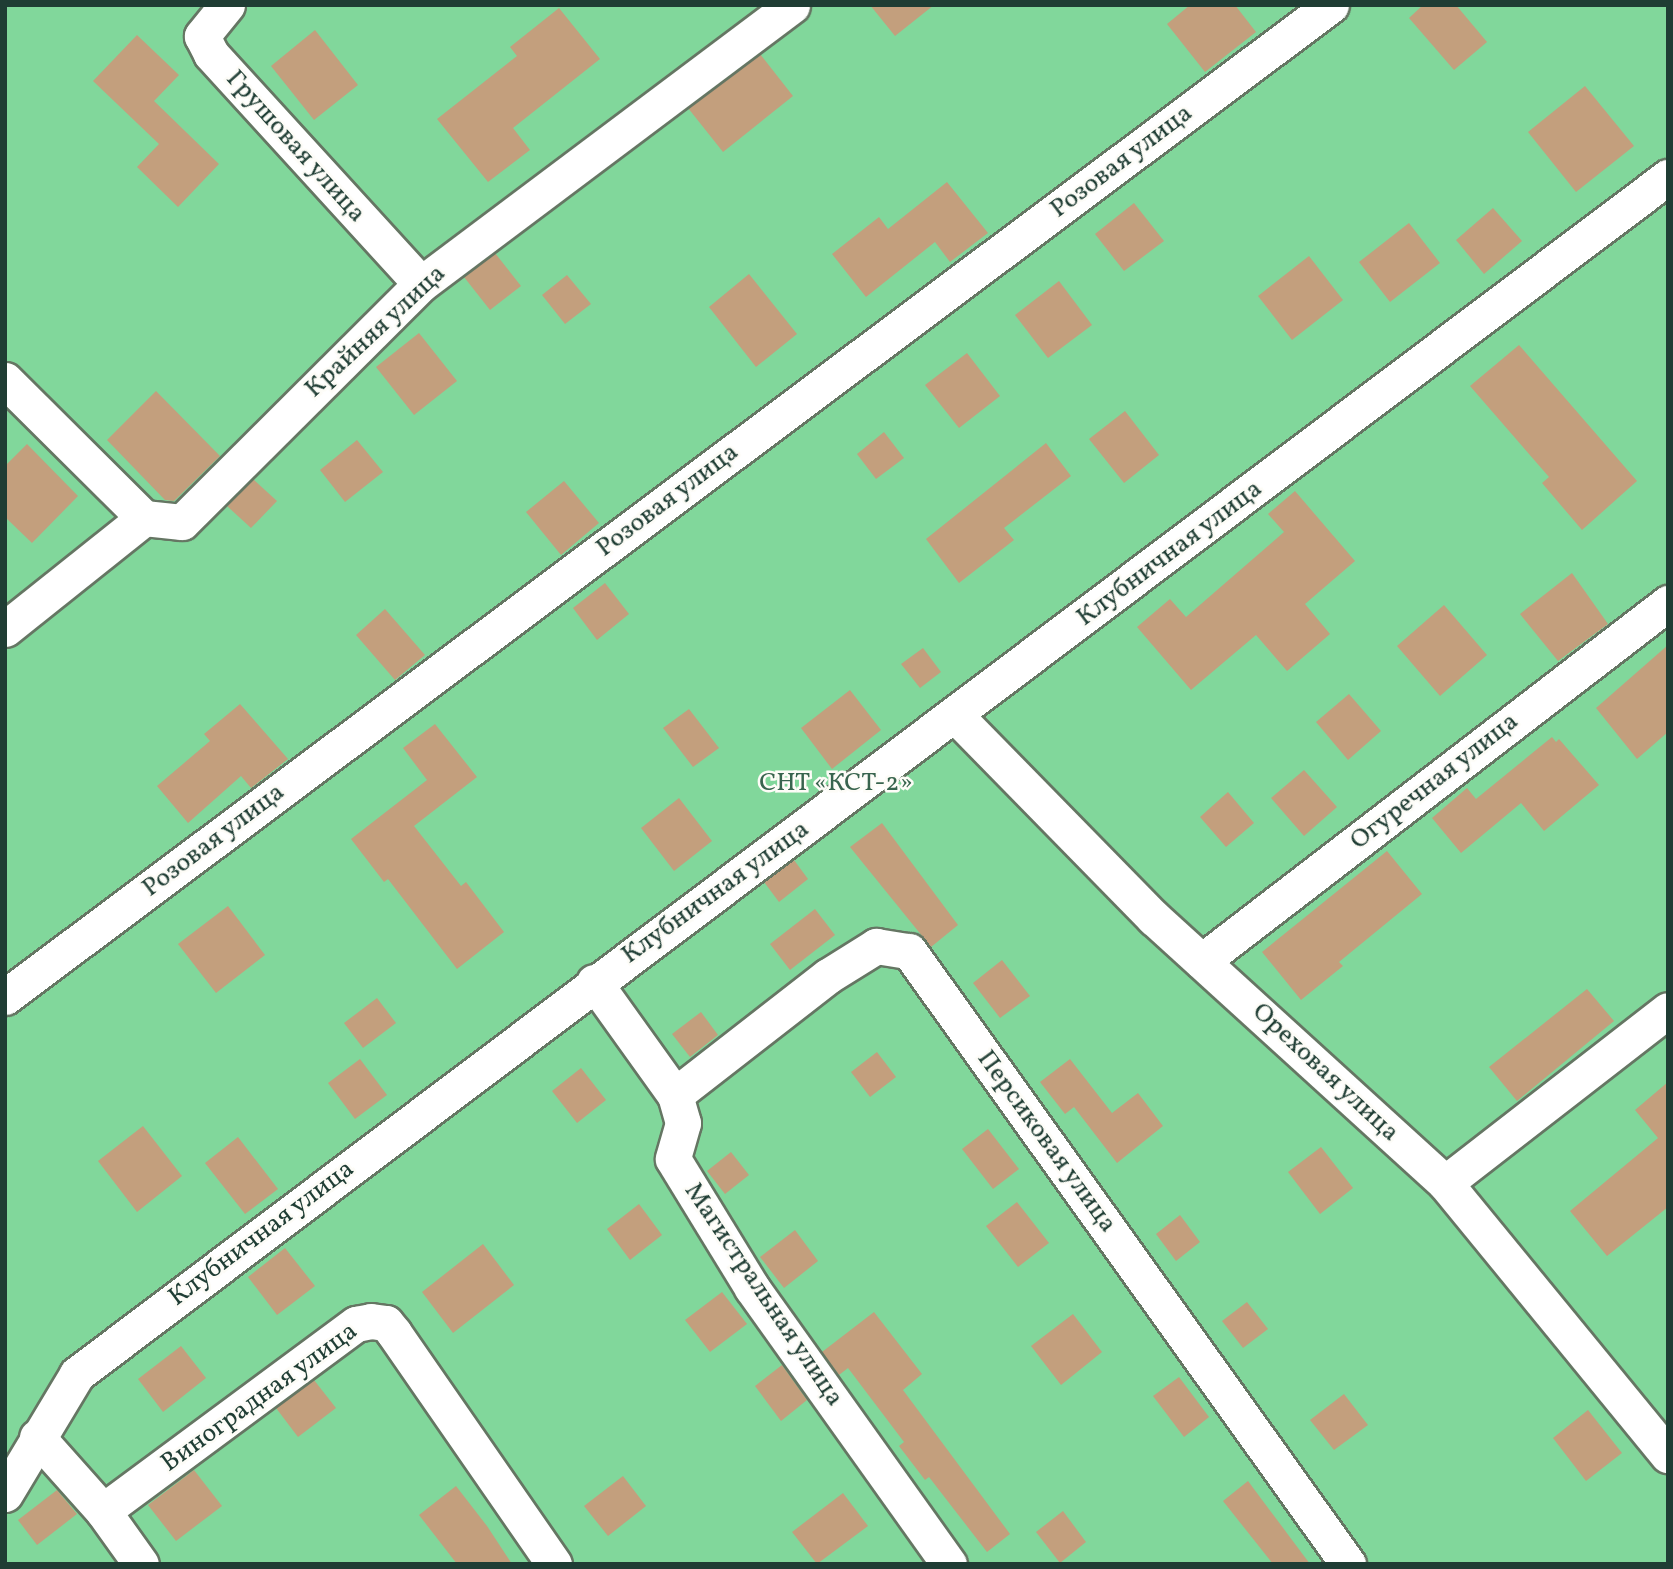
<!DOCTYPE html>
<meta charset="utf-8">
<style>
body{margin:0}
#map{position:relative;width:1673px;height:1569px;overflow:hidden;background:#e6dfbb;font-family:Vollkorn,serif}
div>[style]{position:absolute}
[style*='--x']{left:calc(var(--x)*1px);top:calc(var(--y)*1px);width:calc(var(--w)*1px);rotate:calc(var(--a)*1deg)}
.green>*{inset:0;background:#81d79b}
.building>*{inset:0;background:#c39f7d}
.roads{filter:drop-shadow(2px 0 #657663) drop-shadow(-2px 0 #657663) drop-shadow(0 2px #657663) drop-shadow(0 -2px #657663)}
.minor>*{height:35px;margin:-17.5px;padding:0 17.5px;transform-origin:17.5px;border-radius:17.5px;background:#fff}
span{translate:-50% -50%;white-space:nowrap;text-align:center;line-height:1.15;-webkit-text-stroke:5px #fdfcf7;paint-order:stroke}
.street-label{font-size:26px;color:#1f3d34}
.park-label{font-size:26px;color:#38644e}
.frame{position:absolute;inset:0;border:7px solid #1f3d34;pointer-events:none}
</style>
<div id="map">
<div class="green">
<i style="clip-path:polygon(5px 5px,1668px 5px,1668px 1564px,5px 1564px)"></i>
</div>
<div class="building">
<i style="clip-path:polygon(870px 5px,934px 5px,895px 36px)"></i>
<i style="clip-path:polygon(1190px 5px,1235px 5px,1256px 32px,1205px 72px,1167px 24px)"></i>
<i style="clip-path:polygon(1423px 5px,1456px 5px,1487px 42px,1454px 70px,1409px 18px)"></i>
<i style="clip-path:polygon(559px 8px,600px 59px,513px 128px,530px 150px,488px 182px,437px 119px,517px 56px,510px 47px)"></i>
<i style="clip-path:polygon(315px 30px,358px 85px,314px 120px,271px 66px)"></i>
<i style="clip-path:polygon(137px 35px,179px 75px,154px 101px,219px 164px,178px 207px,137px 167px,159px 144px,93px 81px)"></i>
<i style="clip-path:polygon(760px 54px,793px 96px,723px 152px,688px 108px)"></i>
<i style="clip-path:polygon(1585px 86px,1634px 146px,1576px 192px,1528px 132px)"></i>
<i style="clip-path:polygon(947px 182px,988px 233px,950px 262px,935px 242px,866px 297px,832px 254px,879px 217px,888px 229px)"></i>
<i style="clip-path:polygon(1134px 203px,1164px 241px,1124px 271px,1095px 234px)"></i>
<i style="clip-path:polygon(1493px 208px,1522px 241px,1484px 274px,1456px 240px)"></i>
<i style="clip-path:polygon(1409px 223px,1440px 263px,1390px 302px,1359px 262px)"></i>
<i style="clip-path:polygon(495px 253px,521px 286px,490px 310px,464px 277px)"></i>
<i style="clip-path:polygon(1309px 256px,1343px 300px,1292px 340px,1258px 296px)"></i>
<i style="clip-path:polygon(749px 274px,797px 334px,756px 367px,709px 307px)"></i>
<i style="clip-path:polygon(567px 275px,591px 304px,565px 324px,542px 295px)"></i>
<i style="clip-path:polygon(1059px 281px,1092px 325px,1048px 358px,1015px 315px)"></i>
<i style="clip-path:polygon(419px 333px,457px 381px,414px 415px,376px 367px)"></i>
<i style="clip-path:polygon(1519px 345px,1637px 481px,1582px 530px,1542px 483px,1549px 477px,1470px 386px)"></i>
<i style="clip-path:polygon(967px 353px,1000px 396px,959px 428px,925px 385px)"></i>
<i style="clip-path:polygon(156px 391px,220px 456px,174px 501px,165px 500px,107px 440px)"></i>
<i style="clip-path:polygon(1125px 411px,1159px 455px,1124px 483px,1089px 439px)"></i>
<i style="clip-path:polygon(884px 432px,904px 458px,876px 479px,857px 454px)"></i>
<i style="clip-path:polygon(357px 440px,383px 472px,345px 502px,320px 470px)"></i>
<i style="clip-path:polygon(1046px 443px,1071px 476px,1004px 528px,1014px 540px,959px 583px,926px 539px)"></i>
<i style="clip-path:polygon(27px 444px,78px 496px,32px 543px,5px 517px,5px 466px)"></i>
<i style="clip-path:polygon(253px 479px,277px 501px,251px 528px,227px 506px)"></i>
<i style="clip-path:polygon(564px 481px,599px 523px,561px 555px,526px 512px)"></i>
<i style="clip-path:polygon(1295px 491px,1355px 561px,1305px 604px,1330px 634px,1287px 671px,1256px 635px,1191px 690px,1137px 627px,1170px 599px,1186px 617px,1284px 532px,1268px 514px)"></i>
<i style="clip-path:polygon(1572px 573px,1608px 624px,1558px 661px,1520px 614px)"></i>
<i style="clip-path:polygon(605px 583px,629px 614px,597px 640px,573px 608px)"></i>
<i style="clip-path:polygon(1444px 605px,1487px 655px,1440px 696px,1397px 646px)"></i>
<i style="clip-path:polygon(385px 609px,425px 655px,395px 680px,356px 635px)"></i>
<i style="clip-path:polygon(1668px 645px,1668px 732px,1637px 759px,1596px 708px)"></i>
<i style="clip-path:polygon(923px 648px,941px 672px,920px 688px,901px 664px)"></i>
<i style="clip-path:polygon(850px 690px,881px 730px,832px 769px,801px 728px)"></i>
<i style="clip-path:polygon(1349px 694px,1381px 731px,1348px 760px,1316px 722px)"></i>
<i style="clip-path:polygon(240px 704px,288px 759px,251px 788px,241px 776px,188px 823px,157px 786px,210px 741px,204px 734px)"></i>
<i style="clip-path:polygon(689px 709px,719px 748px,693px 767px,663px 728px)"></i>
<i style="clip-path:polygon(435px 724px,477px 777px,414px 826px,461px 886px,466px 882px,504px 932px,457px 969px,388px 879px,384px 882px,351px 839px,427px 780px,403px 748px)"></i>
<i style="clip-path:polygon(1552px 737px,1556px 742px,1559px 739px,1599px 785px,1544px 831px,1521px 803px,1461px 853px,1432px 818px,1467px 788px,1476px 799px)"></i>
<i style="clip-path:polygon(1304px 770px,1337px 807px,1304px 836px,1271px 798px)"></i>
<i style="clip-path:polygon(1228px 792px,1254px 823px,1226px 847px,1200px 817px)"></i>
<i style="clip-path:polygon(679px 798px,712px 841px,674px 871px,641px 828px)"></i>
<i style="clip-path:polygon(882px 823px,958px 925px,931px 947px,850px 847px)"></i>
<i style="clip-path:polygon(1387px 851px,1422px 894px,1339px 962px,1343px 966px,1301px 1000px,1262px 952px)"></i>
<i style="clip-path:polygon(794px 860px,808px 879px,779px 902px,764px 882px)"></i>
<i style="clip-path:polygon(228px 906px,265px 955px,216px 993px,178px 944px)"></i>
<i style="clip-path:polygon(815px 909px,835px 935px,790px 970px,770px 944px)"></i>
<i style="clip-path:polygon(1002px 960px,1030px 996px,1000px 1018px,973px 983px)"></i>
<i style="clip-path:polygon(1587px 989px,1614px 1021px,1517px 1101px,1489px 1067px)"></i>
<i style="clip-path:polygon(377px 998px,396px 1023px,363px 1048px,344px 1023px)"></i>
<i style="clip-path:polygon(701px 1012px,718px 1035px,690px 1057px,672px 1034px)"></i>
<i style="clip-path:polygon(877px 1052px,896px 1077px,870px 1097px,851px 1072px)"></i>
<i style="clip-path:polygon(360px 1059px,387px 1095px,355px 1119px,328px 1083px)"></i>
<i style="clip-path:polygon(1070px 1059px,1112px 1113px,1138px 1093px,1163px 1126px,1117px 1163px,1074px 1107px,1065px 1114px,1040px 1082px)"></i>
<i style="clip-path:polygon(581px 1068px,606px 1100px,577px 1123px,552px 1091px)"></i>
<i style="clip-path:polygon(1668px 1082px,1668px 1207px,1607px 1256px,1570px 1211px,1658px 1138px,1635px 1110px)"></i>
<i style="clip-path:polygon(143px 1126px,182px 1176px,137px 1212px,98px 1161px)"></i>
<i style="clip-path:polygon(988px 1129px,1019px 1169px,993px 1189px,962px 1149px)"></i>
<i style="clip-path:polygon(238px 1137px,278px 1189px,245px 1214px,205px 1163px)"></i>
<i style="clip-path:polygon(1321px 1147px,1353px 1188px,1320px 1214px,1288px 1172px)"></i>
<i style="clip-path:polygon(731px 1152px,749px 1175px,725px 1194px,707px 1171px)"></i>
<i style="clip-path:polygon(1017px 1202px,1049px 1243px,1018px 1267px,986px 1226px)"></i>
<i style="clip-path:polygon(639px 1204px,662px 1235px,630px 1260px,607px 1229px)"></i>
<i style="clip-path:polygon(1180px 1215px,1200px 1242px,1176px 1261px,1156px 1234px)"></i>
<i style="clip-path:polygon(795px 1230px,818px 1261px,784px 1288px,760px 1257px)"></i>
<i style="clip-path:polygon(483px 1244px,514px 1285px,453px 1333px,422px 1292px)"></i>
<i style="clip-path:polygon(285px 1248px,315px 1286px,277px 1315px,248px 1277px)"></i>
<i style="clip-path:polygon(722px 1292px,747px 1324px,710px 1352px,685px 1320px)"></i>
<i style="clip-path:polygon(1247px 1302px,1268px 1329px,1243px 1348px,1222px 1321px)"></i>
<i style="clip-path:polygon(874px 1312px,922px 1374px,903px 1390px,1010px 1534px,987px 1552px,929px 1477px,925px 1480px,899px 1446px,904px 1442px,848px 1368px,839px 1375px,822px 1352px)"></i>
<i style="clip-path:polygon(1073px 1314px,1102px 1352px,1061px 1385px,1031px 1346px)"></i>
<i style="clip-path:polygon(181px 1346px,206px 1378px,163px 1412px,138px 1379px)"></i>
<i style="clip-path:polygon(782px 1365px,807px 1400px,781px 1421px,755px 1386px)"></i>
<i style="clip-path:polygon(1179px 1377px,1209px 1417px,1184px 1437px,1153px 1396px)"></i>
<i style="clip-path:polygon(314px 1380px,336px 1408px,298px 1437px,276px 1408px)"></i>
<i style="clip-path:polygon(1344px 1394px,1368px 1425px,1334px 1450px,1310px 1420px)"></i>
<i style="clip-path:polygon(1588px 1410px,1622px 1453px,1586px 1481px,1553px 1438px)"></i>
<i style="clip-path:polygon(194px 1470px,222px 1506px,176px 1541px,148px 1505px)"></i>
<i style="clip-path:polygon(623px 1476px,646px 1506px,608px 1536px,584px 1506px)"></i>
<i style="clip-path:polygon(1248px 1481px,1310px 1564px,1273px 1564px,1223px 1501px)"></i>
<i style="clip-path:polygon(456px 1486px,487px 1526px,512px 1564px,457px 1564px,419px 1515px)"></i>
<i style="clip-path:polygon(57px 1490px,77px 1514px,37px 1545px,18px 1520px)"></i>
<i style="clip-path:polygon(843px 1493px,868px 1526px,817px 1564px,792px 1532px)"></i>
<i style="clip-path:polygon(1063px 1511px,1086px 1542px,1060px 1563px,1036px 1532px)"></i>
</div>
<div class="roads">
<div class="minor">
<i style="--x:227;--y:5;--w:40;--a:129"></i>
<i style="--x:202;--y:36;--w:20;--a:63"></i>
<i style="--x:211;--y:54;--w:311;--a:47.6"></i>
<i style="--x:5;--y:380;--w:196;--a:44.8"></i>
<i style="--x:5;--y:629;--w:178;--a:-38.6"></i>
<i style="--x:144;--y:518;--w:38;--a:6"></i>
<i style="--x:182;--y:522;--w:337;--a:-44.9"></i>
<i style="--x:421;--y:284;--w:464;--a:-36.9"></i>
<i style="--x:956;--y:716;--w:283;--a:45.6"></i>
<i style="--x:1154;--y:918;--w:394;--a:42.3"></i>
<i style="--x:1445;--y:1183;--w:352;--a:50.7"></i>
<i style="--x:1202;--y:961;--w:588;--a:-37.53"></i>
<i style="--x:594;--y:982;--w:139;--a:54.4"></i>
<i style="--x:675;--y:1095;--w:29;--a:74"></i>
<i style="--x:683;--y:1123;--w:37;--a:106"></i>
<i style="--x:673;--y:1159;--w:151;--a:58.5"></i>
<i style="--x:752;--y:1288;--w:339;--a:54.5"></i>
<i style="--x:5;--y:997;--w:1656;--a:-36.8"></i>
<i style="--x:675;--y:1095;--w:194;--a:-37.9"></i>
<i style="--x:828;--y:976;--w:57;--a:-32"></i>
<i style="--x:876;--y:946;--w:33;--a:9"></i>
<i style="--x:909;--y:951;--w:754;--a:54.39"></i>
<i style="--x:1445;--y:1183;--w:282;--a:-37.8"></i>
<i style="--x:37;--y:1437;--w:99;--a:48.3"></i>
<i style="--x:103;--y:1511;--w:65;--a:54.4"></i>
<i style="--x:5;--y:1494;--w:140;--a:-59"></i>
<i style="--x:77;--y:1374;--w:1991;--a:-36.96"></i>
<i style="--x:103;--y:1511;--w:315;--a:-36.5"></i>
<i style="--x:356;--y:1324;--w:15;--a:-11"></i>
<i style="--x:371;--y:1321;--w:15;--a:8"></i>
<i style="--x:386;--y:1323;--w:13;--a:51"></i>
<i style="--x:394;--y:1333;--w:281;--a:55.3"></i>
</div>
</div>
<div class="street-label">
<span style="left:295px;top:147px;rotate:48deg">Грушовая улица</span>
<span style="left:1122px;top:162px;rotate:-37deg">Розовая улица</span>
<span style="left:376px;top:332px;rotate:-43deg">Крайняя улица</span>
<span style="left:668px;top:501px;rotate:-37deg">Розовая улица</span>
<span style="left:1170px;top:554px;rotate:-37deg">Клубничная улица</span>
<span style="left:1435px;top:782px;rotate:-38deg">Огуречная улица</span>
<span style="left:214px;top:841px;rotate:-37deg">Розовая улица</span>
<span style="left:716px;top:893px;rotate:-36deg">Клубничная улица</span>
<span style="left:1325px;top:1073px;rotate:43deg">Ореховая улица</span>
<span style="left:1046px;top:1142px;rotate:54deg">Персиковая улица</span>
<span style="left:262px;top:1234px;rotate:-37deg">Клубничная улица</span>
<span style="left:763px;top:1295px;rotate:56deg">Магистральная улица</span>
<span style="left:260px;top:1398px;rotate:-36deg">Виноградная улица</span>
</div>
<div class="park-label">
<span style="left:836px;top:784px">СНТ «КСТ-2»</span>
</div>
<div class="frame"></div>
</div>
